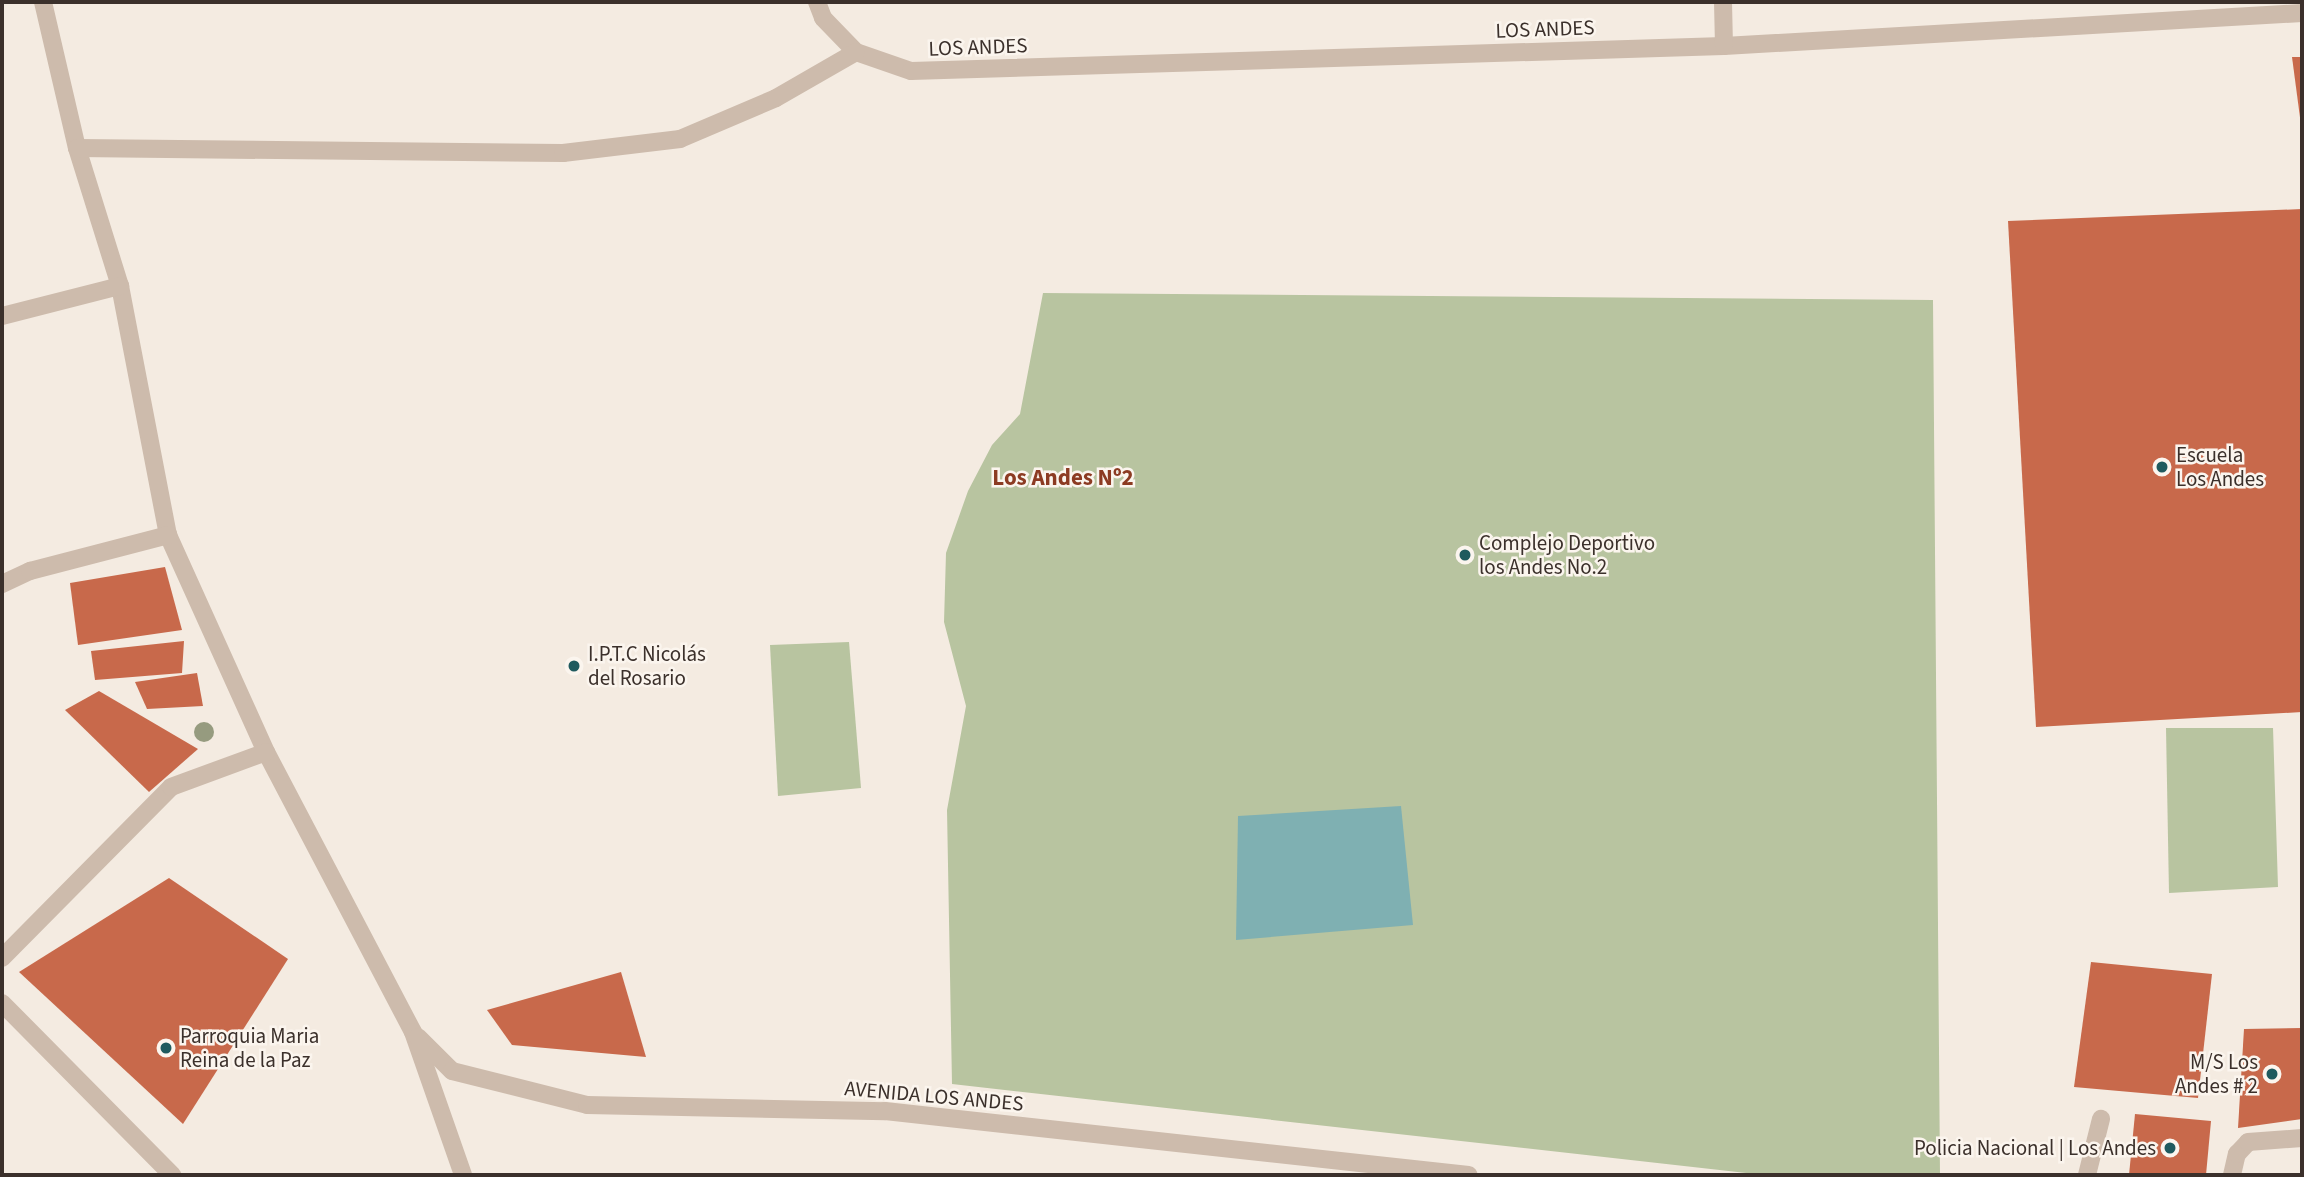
<!DOCTYPE html>
<meta charset="utf-8">
<style>
body{margin:0}
#map{position:relative;width:2304px;height:1177px;overflow:hidden;background:#f4ebe1;font-family:"Source Sans 3",sans-serif}
div>[style]{position:absolute}
[style*='--x']{left:calc(var(--x)*1px);top:calc(var(--y)*1px);width:calc(var(--w)*1px);rotate:calc(var(--a)*1deg)}
.green>*{inset:0;background:#b8c4a0}
.water>*{inset:0;background:#7fb0b2}
.building>*{inset:0;background:#c8694b}
.minor>*{height:18px;margin:-9px;padding:0 9px;transform-origin:9px;border-radius:9px;background:#cdbbac}
.trees>*{width:20px;height:20px;margin:-10px;border-radius:50%;background:#969b7f}
.dots>*{width:19px;height:19px;translate:-50% -50%;box-sizing:border-box;border:4px solid #fbf5ee;border-radius:50%}
span{translate:-50% -50%;white-space:nowrap;text-align:center;line-height:1.15;-webkit-text-stroke:5px #fbf5ee;paint-order:stroke}
.street-label{font-size:21px;color:#3b302b}
.poi-label{font-size:21px;color:#3b302b}
.left{translate:0 -50%;text-align:left}
.right{translate:-100% -50%;text-align:right}
.neighbourhood-label{font-size:23px;color:#8c3b22;font-weight:700}
.frame{position:absolute;inset:0;border:4px solid #3b302b;pointer-events:none}
</style>
<div id="map">
<div class="green">
<i style="clip-path:polygon(1043px 293px,1933px 300px,1940px 1175px,1764px 1175px,952px 1084px,947px 810px,966px 706px,944px 622px,946px 553px,968px 491px,992px 445px,1020px 414px)"></i>
<i style="clip-path:polygon(849px 642px,861px 788px,778px 796px,770px 645px)"></i>
<i style="clip-path:polygon(2166px 728px,2273px 728px,2278px 887px,2169px 893px)"></i>
</div>
<div class="water">
<i style="clip-path:polygon(1401px 806px,1413px 925px,1236px 940px,1238px 816px)"></i>
</div>
<div class="building">
<i style="clip-path:polygon(2292px 57px,2302px 57px,2302px 125px,2301px 125px)"></i>
<i style="clip-path:polygon(2302px 209px,2302px 712px,2036px 727px,2008px 221px)"></i>
<i style="clip-path:polygon(165px 567px,182px 630px,78px 645px,70px 583px)"></i>
<i style="clip-path:polygon(184px 641px,182px 673px,95px 680px,91px 651px)"></i>
<i style="clip-path:polygon(197px 673px,203px 706px,147px 709px,135px 682px)"></i>
<i style="clip-path:polygon(99px 691px,198px 749px,149px 792px,65px 710px)"></i>
<i style="clip-path:polygon(169px 878px,288px 959px,183px 1124px,19px 972px)"></i>
<i style="clip-path:polygon(2091px 962px,2212px 974px,2198px 1098px,2074px 1087px)"></i>
<i style="clip-path:polygon(621px 972px,646px 1057px,512px 1045px,487px 1010px)"></i>
<i style="clip-path:polygon(2302px 1028px,2302px 1119px,2238px 1128px,2244px 1029px)"></i>
<i style="clip-path:polygon(2135px 1114px,2211px 1121px,2206px 1175px,2129px 1175px)"></i>
</div>
<div class="minor">
<i style="--x:43;--y:2;--w:150;--a:76.9"></i>
<i style="--x:77;--y:148;--w:145;--a:72.7"></i>
<i style="--x:120;--y:286;--w:254;--a:79.1"></i>
<i style="--x:168;--y:535;--w:238;--a:65.7"></i>
<i style="--x:266;--y:752;--w:316;--a:62.3"></i>
<i style="--x:413;--y:1032;--w:151;--a:70.7"></i>
<i style="--x:817;--y:2;--w:17;--a:69"></i>
<i style="--x:823;--y:18;--w:47;--a:45.9"></i>
<i style="--x:856;--y:52;--w:58;--a:19.1"></i>
<i style="--x:911;--y:71;--w:813;--a:-1.76"></i>
<i style="--x:1724;--y:46;--w:579;--a:-3.27"></i>
<i style="--x:1723;--y:2;--w:44;--a:88.7"></i>
<i style="--x:77;--y:148;--w:486;--a:0.6"></i>
<i style="--x:563;--y:153;--w:118;--a:-6.8"></i>
<i style="--x:680;--y:139;--w:104;--a:-23.1"></i>
<i style="--x:776;--y:98;--w:92;--a:-29.9"></i>
<i style="--x:2;--y:316;--w:122;--a:-14.3"></i>
<i style="--x:2;--y:584;--w:31;--a:-25"></i>
<i style="--x:30;--y:571;--w:143;--a:-14.6"></i>
<i style="--x:2;--y:958;--w:240;--a:-45.3"></i>
<i style="--x:171;--y:787;--w:101;--a:-20.2"></i>
<i style="--x:2;--y:1003;--w:242;--a:45.3"></i>
<i style="--x:418;--y:1037;--w:48;--a:45"></i>
<i style="--x:452;--y:1071;--w:139;--a:14.1"></i>
<i style="--x:587;--y:1105;--w:298;--a:1.2"></i>
<i style="--x:885;--y:1111;--w:587;--a:6.26"></i>
<i style="--x:2087;--y:1175;--w:58;--a:-76"></i>
<i style="--x:2232;--y:1175;--w:22;--a:-77"></i>
<i style="--x:2237;--y:1154;--w:16;--a:-47"></i>
<i style="--x:2248;--y:1142;--w:54;--a:-4.2"></i>
</div>
<div class="trees">
<i style="left:204px;top:732px"></i>
</div>
<div class="dots">
<i style="left:2162px;top:467px;background:#1f5a5e"></i>
<i style="left:1465px;top:555px;background:#1f5a5e"></i>
<i style="left:574px;top:666px;background:#1f5a5e"></i>
<i style="left:166px;top:1048px;background:#1f5a5e"></i>
<i style="left:2272px;top:1074px;background:#1f5a5e"></i>
<i style="left:2170px;top:1148px;background:#1f5a5e"></i>
</div>
<div class="street-label">
<span style="left:1545px;top:29px;rotate:-2deg">LOS ANDES</span>
<span style="left:978px;top:47px;rotate:-2deg">LOS ANDES</span>
<span style="left:934px;top:1096px;rotate:5deg">AVENIDA LOS ANDES</span>
</div>
<div class="poi-label">
<span class="left" style="left:2176px;top:467px">Escuela<br>Los Andes</span>
<span class="left" style="left:1479px;top:555px">Complejo Deportivo<br>los Andes No.2</span>
<span class="left" style="left:588px;top:666px">I.P.T.C Nicolás<br>del Rosario</span>
<span class="left" style="left:180px;top:1048px">Parroquia Maria<br>Reina de la Paz</span>
<span class="right" style="left:2258px;top:1074px">M/S Los<br>Andes # 2</span>
<span class="right" style="left:2156px;top:1148px">Policia Nacional | Los Andes</span>
</div>
<div class="neighbourhood-label">
<span style="left:1063px;top:478px">Los Andes Nº2</span>
</div>
<div class="frame"></div>
</div>
